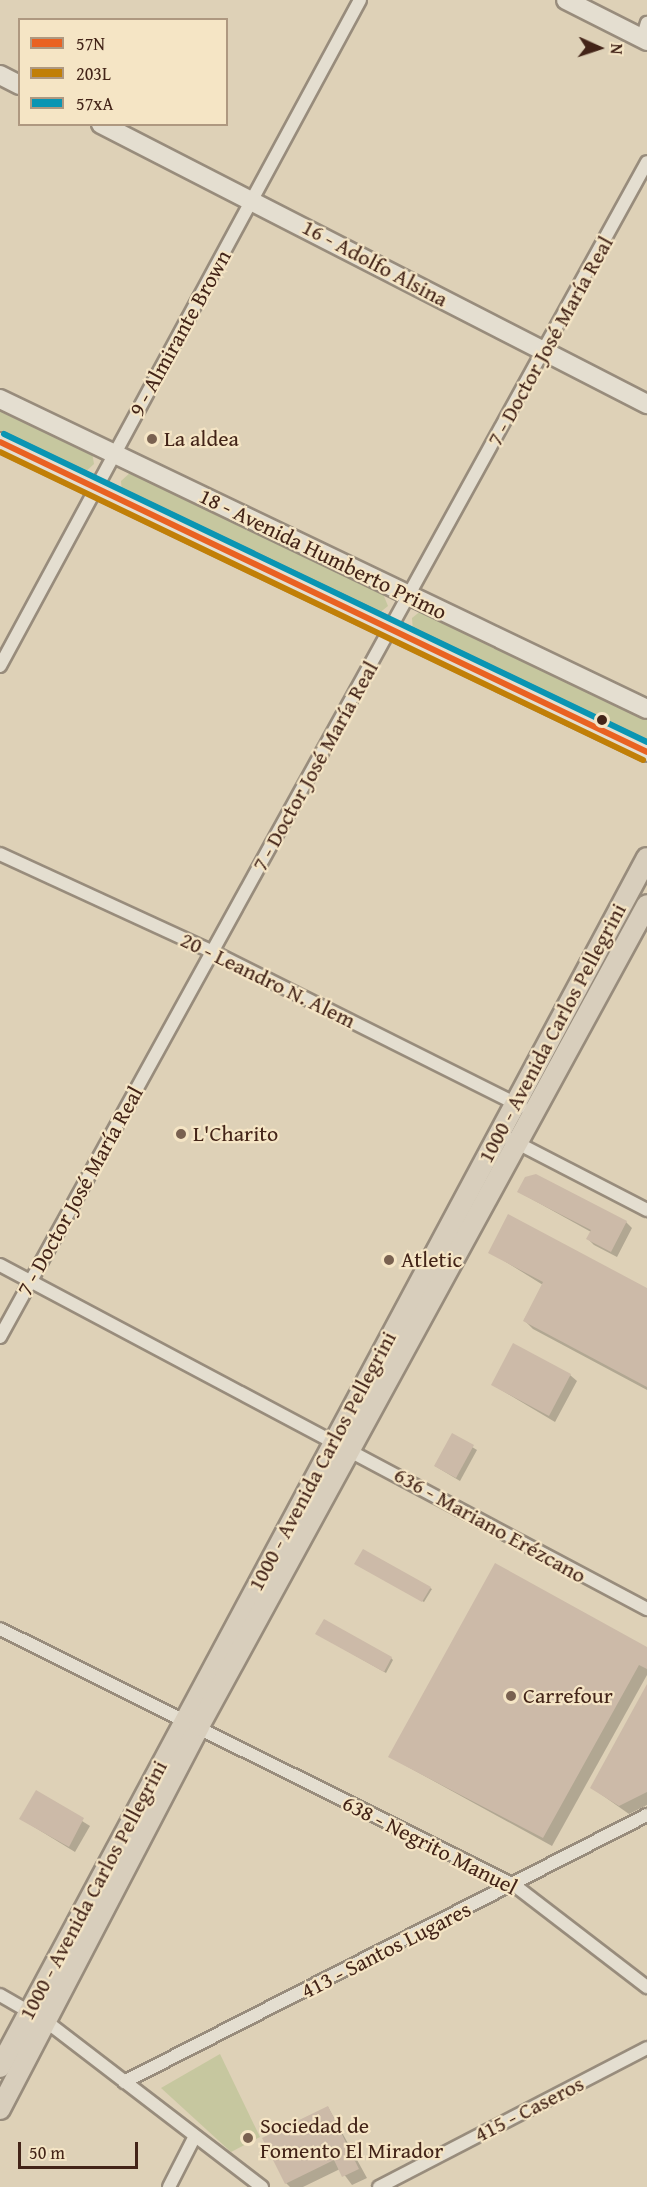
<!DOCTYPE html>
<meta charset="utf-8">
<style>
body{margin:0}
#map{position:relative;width:647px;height:2187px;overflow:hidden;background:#ded1b7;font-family:"Gentium Book Plus",serif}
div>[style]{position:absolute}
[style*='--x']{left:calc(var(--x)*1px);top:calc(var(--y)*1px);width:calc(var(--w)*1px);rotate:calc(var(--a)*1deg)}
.green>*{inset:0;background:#c6c79f}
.shadow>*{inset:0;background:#0003}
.building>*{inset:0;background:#ccbaa8}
.roads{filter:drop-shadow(2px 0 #988c7c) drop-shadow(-2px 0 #988c7c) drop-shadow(0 2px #988c7c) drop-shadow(0 -2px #988c7c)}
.street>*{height:12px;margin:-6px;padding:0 6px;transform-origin:6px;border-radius:6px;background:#e4ded0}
.secondary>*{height:18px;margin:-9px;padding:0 9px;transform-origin:9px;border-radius:9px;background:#e4ded0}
.primary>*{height:20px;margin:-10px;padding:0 10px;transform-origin:10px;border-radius:10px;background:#d8cebc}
.bus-1>*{height:6px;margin:-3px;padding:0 3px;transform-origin:3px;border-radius:3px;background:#e96222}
.bus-2>*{height:6px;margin:-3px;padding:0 3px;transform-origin:3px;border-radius:3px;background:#c17f07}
.bus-3>*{height:6px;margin:-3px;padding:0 3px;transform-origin:3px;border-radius:3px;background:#0a95b3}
.dots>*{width:16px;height:16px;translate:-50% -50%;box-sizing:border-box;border:3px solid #f5e5c5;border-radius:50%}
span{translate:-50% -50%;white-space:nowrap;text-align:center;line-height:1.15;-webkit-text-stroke:4.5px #f5e5c5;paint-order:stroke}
.street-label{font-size:22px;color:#432418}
.poi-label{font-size:22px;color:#432418}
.left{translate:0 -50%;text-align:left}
.legend{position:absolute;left:18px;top:18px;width:210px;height:108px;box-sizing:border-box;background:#f5e5c5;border:2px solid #ae9880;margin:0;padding:8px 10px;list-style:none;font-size:18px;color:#432418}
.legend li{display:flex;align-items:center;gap:12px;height:30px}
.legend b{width:30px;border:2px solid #ae9880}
.north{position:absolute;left:569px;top:18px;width:60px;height:60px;-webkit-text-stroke:4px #f5e5c5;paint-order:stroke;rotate:93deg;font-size:16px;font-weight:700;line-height:24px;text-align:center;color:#432418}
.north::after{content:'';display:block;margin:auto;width:21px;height:27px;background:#432418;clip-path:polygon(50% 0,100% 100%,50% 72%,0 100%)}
.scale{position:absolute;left:18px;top:2142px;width:120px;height:27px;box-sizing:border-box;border:3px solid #432418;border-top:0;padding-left:8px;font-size:18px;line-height:21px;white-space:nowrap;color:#432418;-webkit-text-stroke:4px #f5e5c5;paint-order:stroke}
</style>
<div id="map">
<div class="green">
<i style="clip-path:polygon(0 407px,92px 452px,94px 464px,84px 473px,0 435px)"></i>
<i style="clip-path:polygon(131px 472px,381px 589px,388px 606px,378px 614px,122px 493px,121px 481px)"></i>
<i style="clip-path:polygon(422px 610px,647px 715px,647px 744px,413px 631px,412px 618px)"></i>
<i style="clip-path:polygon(220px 2054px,260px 2137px,231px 2152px,161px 2088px)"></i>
</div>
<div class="shadow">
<i style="clip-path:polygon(519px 1192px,626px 1222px,632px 1228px,617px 1257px,594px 1245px,588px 1239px,591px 1232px)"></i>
<i style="clip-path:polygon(490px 1252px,647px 1290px,647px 1390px,533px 1329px,524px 1320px,543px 1285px)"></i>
<i style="clip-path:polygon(570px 1375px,577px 1381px,555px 1422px,493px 1385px)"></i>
<i style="clip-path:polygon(452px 1435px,477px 1450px,460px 1481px,435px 1466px)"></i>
<i style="clip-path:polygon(358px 1565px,430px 1588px,432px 1589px,424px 1602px)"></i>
<i style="clip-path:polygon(319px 1635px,391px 1658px,393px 1660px,386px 1673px)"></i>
<i style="clip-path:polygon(647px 1648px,647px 1675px,552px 1846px,390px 1757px)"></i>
<i style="clip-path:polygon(647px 1687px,647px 1805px,629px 1814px,592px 1788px)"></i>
<i style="clip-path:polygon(36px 1792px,90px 1826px,75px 1852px,21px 1819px)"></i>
<i style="clip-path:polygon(328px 2107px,367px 2178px,352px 2185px,340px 2169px,303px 2187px,290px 2187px,286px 2183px)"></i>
</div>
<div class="building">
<i style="clip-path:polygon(536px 1174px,627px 1221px,611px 1252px,586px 1239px,591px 1230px,517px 1192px,525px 1177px)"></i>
<i style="clip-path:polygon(508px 1214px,647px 1288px,647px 1387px,523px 1321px,543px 1282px,488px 1253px)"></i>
<i style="clip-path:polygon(513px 1343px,571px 1374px,549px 1416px,491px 1385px)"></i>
<i style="clip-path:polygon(452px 1433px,474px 1445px,456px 1478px,434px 1466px)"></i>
<i style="clip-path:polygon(363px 1549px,431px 1587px,422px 1602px,354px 1564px)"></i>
<i style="clip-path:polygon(495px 1563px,647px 1647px,647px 1669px,639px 1665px,543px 1838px,388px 1757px)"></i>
<i style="clip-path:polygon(324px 1619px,392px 1657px,384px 1672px,315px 1634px)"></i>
<i style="clip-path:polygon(647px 1684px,647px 1792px,619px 1806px,590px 1788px)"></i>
<i style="clip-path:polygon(36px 1790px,84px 1818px,69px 1847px,19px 1819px)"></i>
<i style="clip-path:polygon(328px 2106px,359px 2169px,342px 2177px,334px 2160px,285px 2184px,262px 2138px)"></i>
</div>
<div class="roads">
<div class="street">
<i style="--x:642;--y:39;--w:17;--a:-73"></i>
<i style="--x:0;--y:666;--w:757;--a:-61.61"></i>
<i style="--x:0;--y:854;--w:232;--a:24.7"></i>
<i style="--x:211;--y:951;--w:347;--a:26.6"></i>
<i style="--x:498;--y:1133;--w:168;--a:27.3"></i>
<i style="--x:0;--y:1265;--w:733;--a:28"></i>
<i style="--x:0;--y:1337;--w:1341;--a:-61.16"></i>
<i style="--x:0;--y:1629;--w:574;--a:26.48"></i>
<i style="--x:514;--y:1885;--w:168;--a:37.5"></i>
<i style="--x:0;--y:1995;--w:54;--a:29.9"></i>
<i style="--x:47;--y:2022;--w:271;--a:37.5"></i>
<i style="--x:124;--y:2082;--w:587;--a:-27.05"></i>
<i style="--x:169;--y:2187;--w:57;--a:-63"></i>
<i style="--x:379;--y:2187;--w:302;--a:-27.4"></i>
</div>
<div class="secondary">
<i style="--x:566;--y:0;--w:91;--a:26.8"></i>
<i style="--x:0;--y:75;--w:22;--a:27"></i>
<i style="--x:101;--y:124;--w:614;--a:27.15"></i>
<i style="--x:0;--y:399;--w:717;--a:25.6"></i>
<i style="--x:0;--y:442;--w:717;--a:25.6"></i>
</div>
<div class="primary">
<i style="--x:0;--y:2067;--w:1371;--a:-61.85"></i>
<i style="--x:0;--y:2109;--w:432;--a:-62.5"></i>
<i style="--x:199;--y:1726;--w:935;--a:-61.38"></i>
</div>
</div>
<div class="bus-1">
<i style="--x:0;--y:442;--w:717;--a:25.6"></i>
</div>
<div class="bus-2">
<i style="--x:0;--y:452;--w:713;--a:25.59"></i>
</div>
<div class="bus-3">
<i style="--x:4;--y:434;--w:713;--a:25.59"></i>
</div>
<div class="dots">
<i style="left:152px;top:439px;background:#796150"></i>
<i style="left:602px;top:720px;background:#432418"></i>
<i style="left:181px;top:1134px;background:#796150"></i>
<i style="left:389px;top:1260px;background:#796150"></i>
<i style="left:511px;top:1696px;background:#796150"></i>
<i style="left:248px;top:2138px;background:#796150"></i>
</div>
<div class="street-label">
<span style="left:375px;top:263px;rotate:28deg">16 - Adolfo Alsina</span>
<span style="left:180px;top:333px;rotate:-61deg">9 - Almirante Brown</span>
<span style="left:550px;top:341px;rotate:-61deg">7 - Doctor José María Real</span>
<span style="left:323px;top:554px;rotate:26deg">18 - Avenida Humberto Primo</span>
<span style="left:315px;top:766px;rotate:-61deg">7 - Doctor José María Real</span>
<span style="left:268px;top:980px;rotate:26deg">20 - Leandro N. Alem</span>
<span style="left:552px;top:1033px;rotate:-62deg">1000 - Avenida Carlos Pellegrini</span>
<span style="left:80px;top:1191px;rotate:-61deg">7 - Doctor José María Real</span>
<span style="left:322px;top:1461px;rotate:-62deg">1000 - Avenida Carlos Pellegrini</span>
<span style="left:490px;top:1525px;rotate:29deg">636 - Mariano Erézcano</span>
<span style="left:430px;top:1845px;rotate:27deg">638 - Negrito Manuel</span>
<span style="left:93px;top:1890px;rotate:-62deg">1000 - Avenida Carlos Pellegrini</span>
<span style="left:386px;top:1950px;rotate:-27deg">413 - Santos Lugares</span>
<span style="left:529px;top:2109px;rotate:-27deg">415 - Caseros</span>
</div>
<div class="poi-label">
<span class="left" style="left:164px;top:439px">La aldea</span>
<span class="left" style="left:193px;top:1134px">L'Charito</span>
<span class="left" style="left:401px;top:1260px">Atletic</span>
<span class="left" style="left:523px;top:1696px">Carrefour</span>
<span class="left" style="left:260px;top:2138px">Sociedad de<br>Fomento El Mirador</span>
</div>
<ul class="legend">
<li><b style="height:8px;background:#e96222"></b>57N</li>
<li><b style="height:8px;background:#c17f07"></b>203L</li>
<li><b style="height:8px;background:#0a95b3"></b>57xA</li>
</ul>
<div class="north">N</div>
<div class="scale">50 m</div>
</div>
